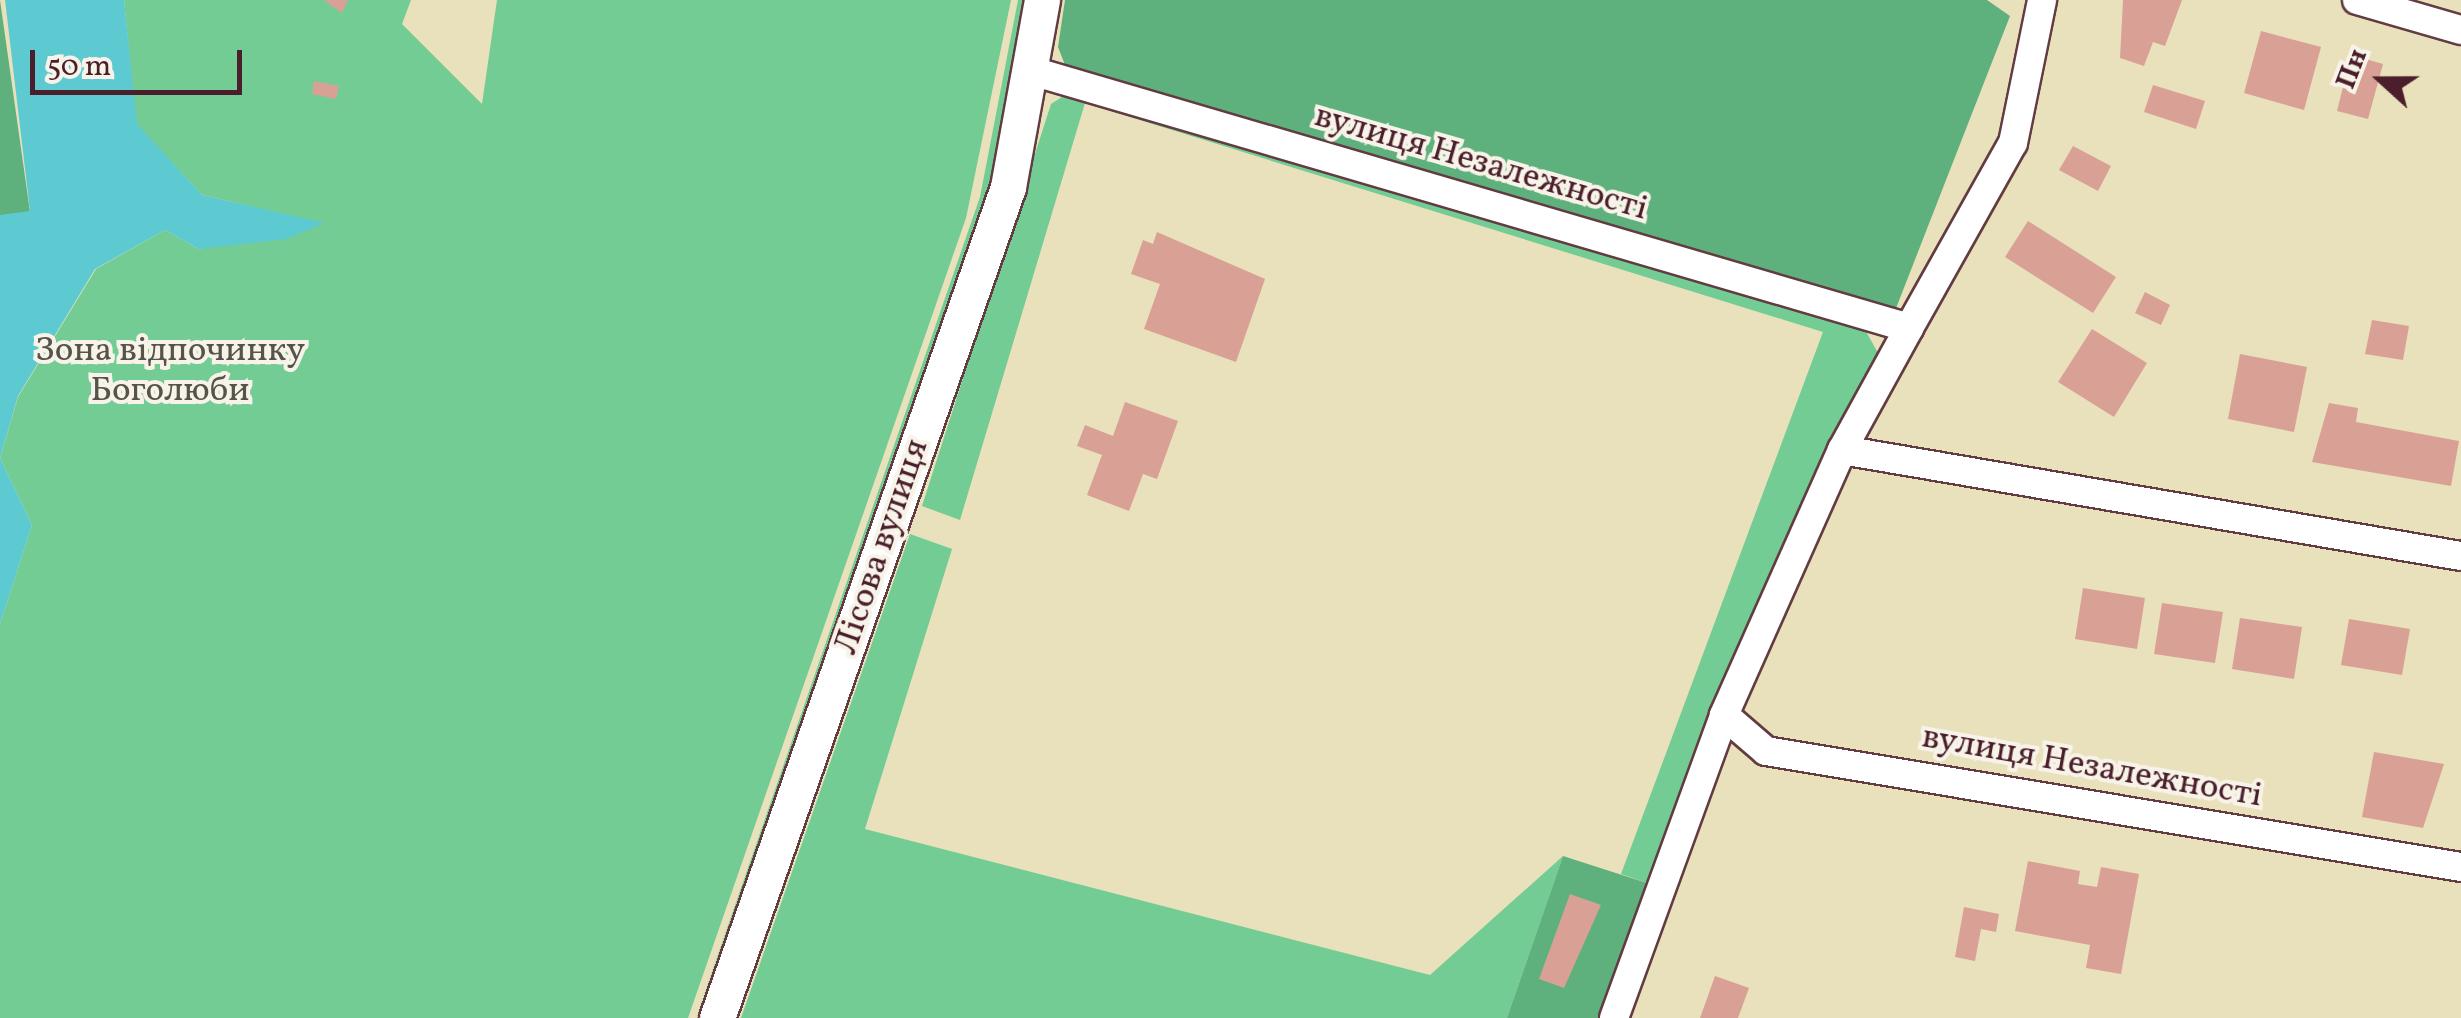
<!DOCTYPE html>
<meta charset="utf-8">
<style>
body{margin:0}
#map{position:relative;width:2461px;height:1018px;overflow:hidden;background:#e9e0bc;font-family:Vollkorn,serif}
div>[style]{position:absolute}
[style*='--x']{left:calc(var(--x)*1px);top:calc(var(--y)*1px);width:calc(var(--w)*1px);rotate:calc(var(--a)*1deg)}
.green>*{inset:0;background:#73cc93}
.forest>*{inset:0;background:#5eb07d}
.water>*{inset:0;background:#5dcad2}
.building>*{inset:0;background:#d9a195}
.roads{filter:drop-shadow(2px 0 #623c41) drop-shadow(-2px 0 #623c41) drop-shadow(0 2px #623c41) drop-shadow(0 -2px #623c41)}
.minor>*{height:28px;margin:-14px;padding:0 14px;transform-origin:14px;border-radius:14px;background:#fff}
.tertiary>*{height:35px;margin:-17.5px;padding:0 17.5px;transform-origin:17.5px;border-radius:17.5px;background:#fff}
span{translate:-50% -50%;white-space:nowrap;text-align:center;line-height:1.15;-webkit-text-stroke:8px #f7f3e8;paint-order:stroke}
.street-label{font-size:35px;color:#4a1f2b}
.park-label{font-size:35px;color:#56534a}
.north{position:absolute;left:2331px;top:30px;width:100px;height:100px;-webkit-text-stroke:8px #f7f3e8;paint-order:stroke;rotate:291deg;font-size:28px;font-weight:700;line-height:40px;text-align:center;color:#4a1f2b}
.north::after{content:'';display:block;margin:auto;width:35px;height:45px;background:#4a1f2b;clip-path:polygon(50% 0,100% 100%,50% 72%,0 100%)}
.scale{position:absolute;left:30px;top:50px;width:212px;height:45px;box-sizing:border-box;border:5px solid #4a1f2b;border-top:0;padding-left:12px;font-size:30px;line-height:35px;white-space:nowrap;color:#4a1f2b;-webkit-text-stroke:8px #f7f3e8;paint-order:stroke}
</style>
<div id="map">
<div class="green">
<i style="clip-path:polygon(124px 0,411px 0,402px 24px,482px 104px,497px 0,1011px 0,966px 218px,688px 1018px,0 1018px,0 624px,32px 525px,0 458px,18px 397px,96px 269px,165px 230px,199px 249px,322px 223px,202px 195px,136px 124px)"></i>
<i style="clip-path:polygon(1018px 0,1028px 0,1000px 163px,696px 1018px,980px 197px)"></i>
<i style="clip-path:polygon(1065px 95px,1863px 326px,1878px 353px,1830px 445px,1650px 884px,1621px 874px,1823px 332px,1085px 103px,960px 520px,922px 506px,1051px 104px)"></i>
<i style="clip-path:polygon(910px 534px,952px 549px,865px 829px,1430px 975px,1563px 856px,1507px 1018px,741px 1018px)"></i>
</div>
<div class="forest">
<i style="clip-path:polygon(0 0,30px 212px,2px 218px,0 215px)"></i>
<i style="clip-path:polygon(1065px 0,1987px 0,2010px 16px,1893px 316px,1067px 70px,1058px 47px)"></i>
<i style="clip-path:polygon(1563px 856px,1650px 884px,1601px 1018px,1507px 1018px)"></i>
</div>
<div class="water">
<i style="clip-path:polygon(5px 0,124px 0,137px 124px,202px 195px,325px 223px,286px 239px,199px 249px,165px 230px,95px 269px,18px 396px,0 458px,32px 525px,0 624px,0 215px,30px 211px)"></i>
</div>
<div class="building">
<i style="clip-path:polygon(324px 0,348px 0,342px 13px)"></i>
<i style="clip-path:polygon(2123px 0,2182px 0,2165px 46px,2153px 42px,2144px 66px,2120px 58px)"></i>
<i style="clip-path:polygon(2261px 31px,2321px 47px,2304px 110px,2244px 93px)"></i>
<i style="clip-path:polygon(2351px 55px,2383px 64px,2368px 119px,2337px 111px)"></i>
<i style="clip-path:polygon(314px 81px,339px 86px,336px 99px,312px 94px)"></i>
<i style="clip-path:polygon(2153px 85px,2205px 101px,2196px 129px,2144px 112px)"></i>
<i style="clip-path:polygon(2073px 146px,2111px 166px,2098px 191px,2059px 170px)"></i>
<i style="clip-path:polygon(2028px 221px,2116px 277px,2093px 313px,2005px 257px)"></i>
<i style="clip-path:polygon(1157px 232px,1265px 279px,1236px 362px,1144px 329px,1160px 284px,1131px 274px,1143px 240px,1153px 244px)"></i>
<i style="clip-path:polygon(2145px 292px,2170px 305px,2161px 325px,2135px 313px)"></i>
<i style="clip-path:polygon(2372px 320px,2409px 326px,2403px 360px,2365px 354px)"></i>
<i style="clip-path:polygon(2092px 329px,2147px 363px,2114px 417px,2058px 382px)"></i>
<i style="clip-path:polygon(2240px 354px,2307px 367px,2294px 432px,2228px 419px)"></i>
<i style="clip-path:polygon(1125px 402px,1178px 421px,1157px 479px,1143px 474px,1129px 511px,1087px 495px,1102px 455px,1077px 446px,1085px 425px,1113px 436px)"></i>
<i style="clip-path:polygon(2329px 403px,2358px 408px,2356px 422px,2459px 441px,2451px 486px,2312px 462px)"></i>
<i style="clip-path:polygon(2083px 588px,2145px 598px,2137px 649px,2075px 639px)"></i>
<i style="clip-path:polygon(2162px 603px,2223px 612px,2215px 663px,2154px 654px)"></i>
<i style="clip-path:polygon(2240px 618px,2302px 627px,2294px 679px,2232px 669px)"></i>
<i style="clip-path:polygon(2349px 619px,2410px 629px,2402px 675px,2341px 665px)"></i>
<i style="clip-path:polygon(2374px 752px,2444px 764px,2423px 828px,2362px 817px)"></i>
<i style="clip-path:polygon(2028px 861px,2080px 871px,2078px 884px,2097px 887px,2101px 867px,2139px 874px,2121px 974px,2086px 968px,2090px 945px,2015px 931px)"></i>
<i style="clip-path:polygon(1570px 894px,1601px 905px,1564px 988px,1539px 979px)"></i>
<i style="clip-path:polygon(1964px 907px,1999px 914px,1996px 932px,1981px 929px,1975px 961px,1955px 957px)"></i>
<i style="clip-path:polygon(1715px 976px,1749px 988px,1738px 1018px,1700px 1018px)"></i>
</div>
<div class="roads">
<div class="minor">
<i style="--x:2357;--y:0;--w:108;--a:16.1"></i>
<i style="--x:1032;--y:71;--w:914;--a:16.33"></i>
<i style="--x:1909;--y:328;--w:212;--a:-60.7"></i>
<i style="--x:2013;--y:143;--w:146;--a:-78.5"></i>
<i style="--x:1842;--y:450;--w:628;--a:9.72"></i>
<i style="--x:1724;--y:715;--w:55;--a:40.6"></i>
<i style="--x:1766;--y:751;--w:705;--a:9.48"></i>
<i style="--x:1614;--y:1018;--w:322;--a:-70"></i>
<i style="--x:1724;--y:715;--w:290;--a:-66"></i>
<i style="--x:1842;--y:450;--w:139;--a:-61.2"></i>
</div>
<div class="tertiary">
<i style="--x:717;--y:1018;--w:880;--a:-70.7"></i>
<i style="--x:1008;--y:187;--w:190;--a:-79.7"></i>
</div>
</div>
<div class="street-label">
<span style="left:1481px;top:163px;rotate:16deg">вулиця Незалежності</span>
<span style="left:882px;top:547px;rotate:-71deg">Лісова вулиця</span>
<span style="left:2092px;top:767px;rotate:10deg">вулиця Незалежності</span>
</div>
<div class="park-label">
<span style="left:170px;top:371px">Зона відпочинку<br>Боголюби</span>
</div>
<div class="north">Пн</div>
<div class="scale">50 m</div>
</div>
